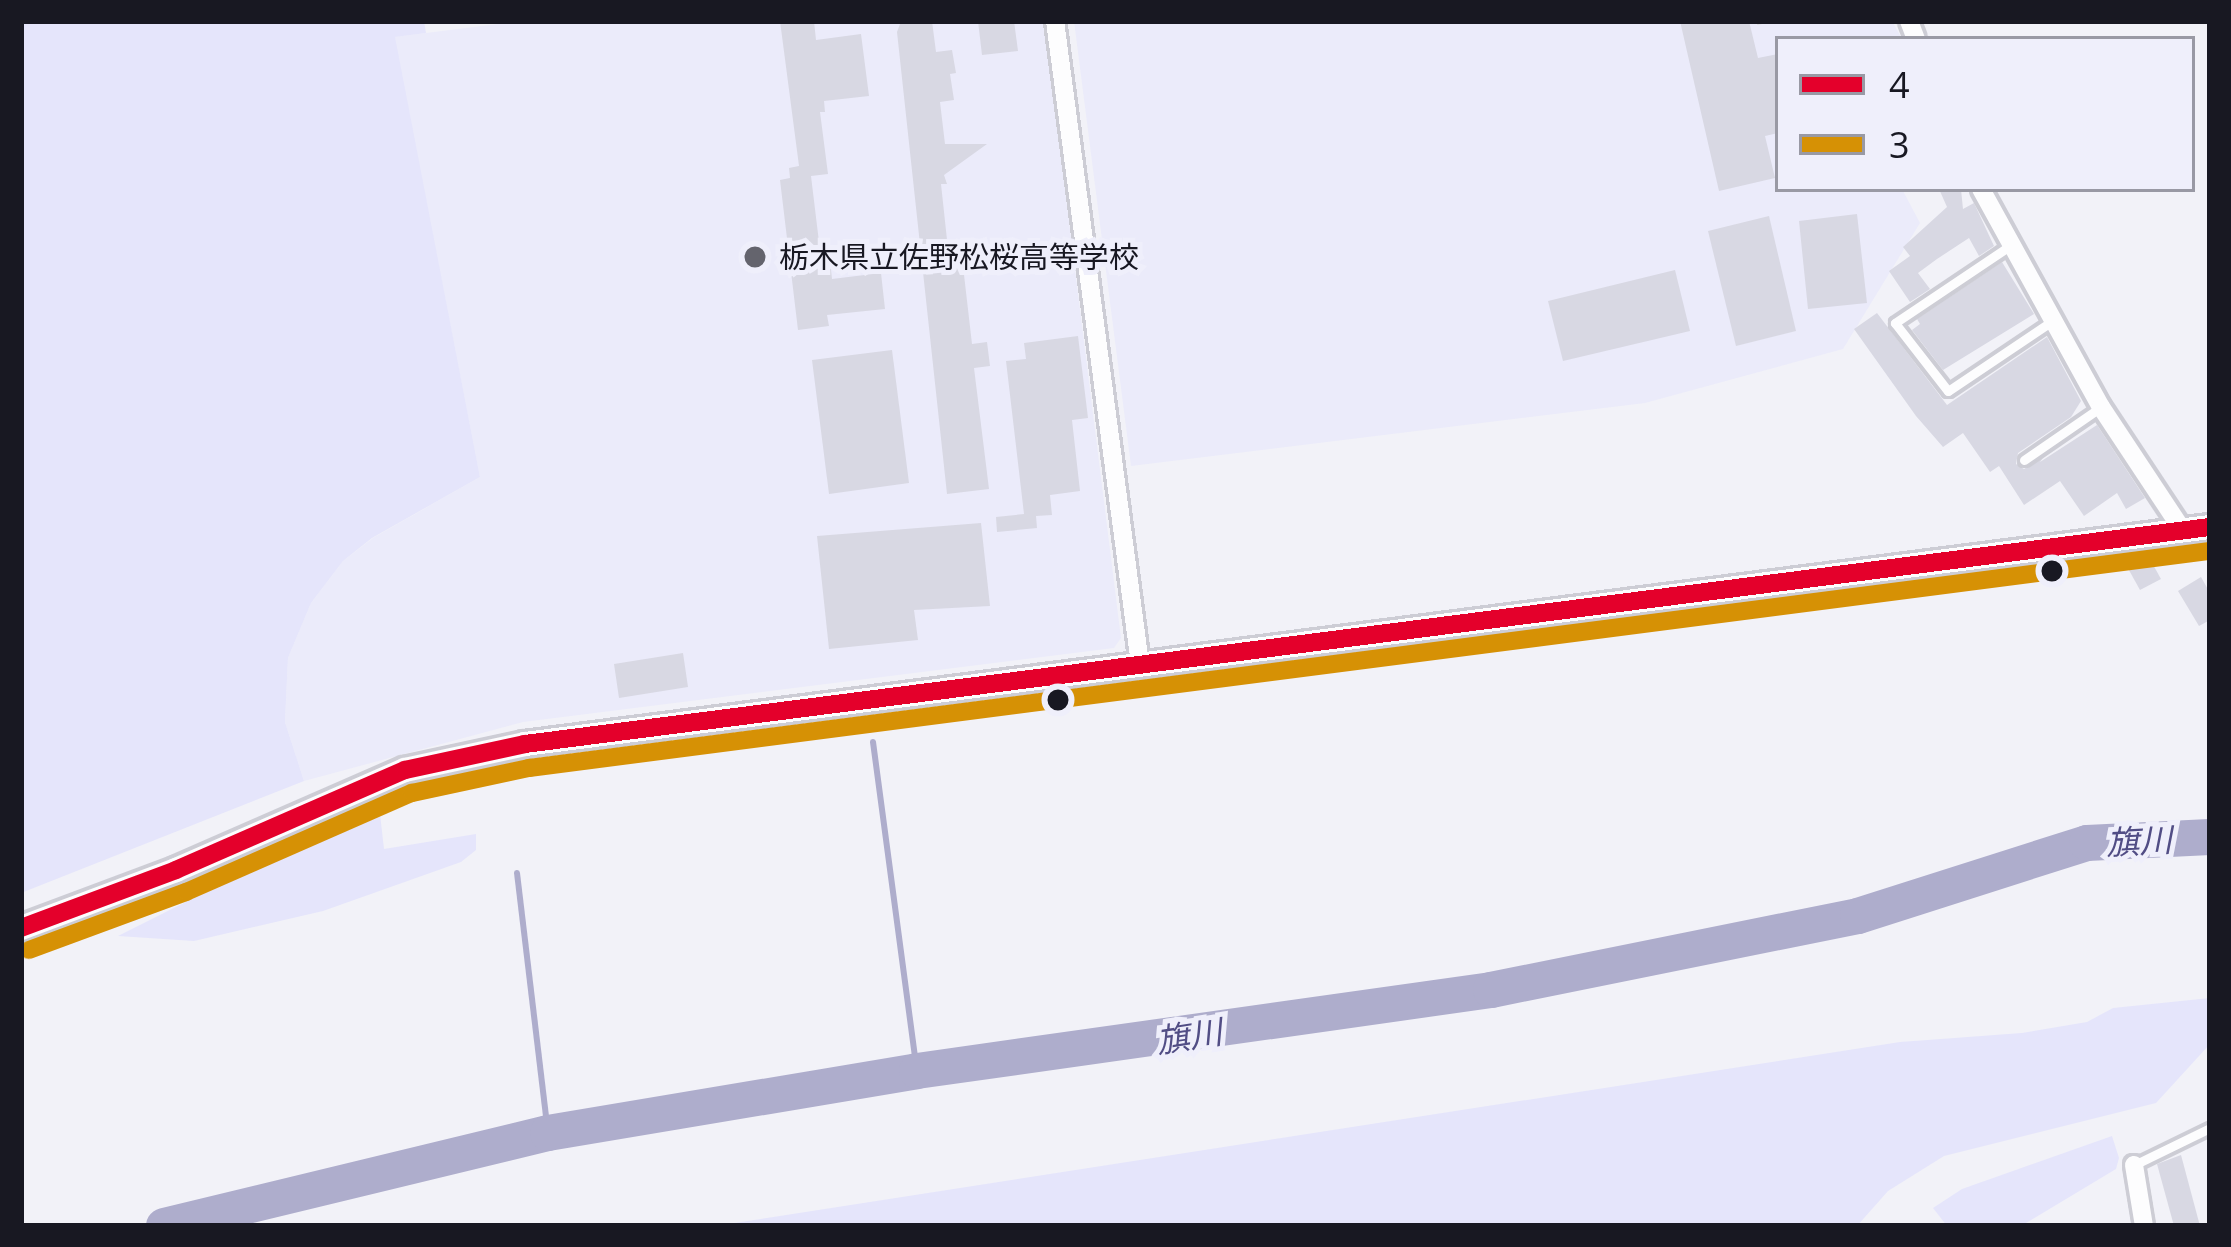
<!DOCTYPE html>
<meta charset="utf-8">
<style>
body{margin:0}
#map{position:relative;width:2231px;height:1247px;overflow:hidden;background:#f2f2f8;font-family:"Open Sans","Noto Sans JP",sans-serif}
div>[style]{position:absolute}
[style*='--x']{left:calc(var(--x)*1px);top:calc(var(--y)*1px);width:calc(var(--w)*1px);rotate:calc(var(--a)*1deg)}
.built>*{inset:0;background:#ebebfa}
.green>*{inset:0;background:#e5e5fb}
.stream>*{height:6px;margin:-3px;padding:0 3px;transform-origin:3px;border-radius:3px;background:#aeadcc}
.river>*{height:36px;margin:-18px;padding:0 18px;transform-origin:18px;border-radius:18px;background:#aeadcc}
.building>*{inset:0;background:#d8d8e3}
.path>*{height:3px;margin-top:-1.5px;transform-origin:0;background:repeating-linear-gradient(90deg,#ddddde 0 12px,transparent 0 18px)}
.roads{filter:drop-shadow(3px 0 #cdcdd5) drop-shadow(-3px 0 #cdcdd5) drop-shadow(0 3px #cdcdd5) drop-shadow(0 -3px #cdcdd5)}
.lane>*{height:9px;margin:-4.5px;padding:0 4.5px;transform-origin:4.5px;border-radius:4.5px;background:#fdfdfe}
.street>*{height:18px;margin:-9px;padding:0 9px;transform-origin:9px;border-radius:9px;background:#fdfdfe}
.secondary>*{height:24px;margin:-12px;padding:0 12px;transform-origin:12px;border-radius:12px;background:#fdfdfe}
.bus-1>*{height:18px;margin:-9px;padding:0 9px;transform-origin:9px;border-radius:9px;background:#e4002b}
.bus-2>*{height:18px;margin:-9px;padding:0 9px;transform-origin:9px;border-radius:9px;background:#d69105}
.dots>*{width:33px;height:33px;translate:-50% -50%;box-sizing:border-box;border:6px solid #efeffb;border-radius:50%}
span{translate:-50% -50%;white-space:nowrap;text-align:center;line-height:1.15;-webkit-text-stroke:10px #efeffb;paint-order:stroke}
.poi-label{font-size:30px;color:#181822}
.left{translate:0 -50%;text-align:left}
.water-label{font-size:33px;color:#514d85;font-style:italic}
.frame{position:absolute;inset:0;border:24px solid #181822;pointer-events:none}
.legend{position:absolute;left:1775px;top:36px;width:420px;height:156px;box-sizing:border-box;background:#efeffb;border:3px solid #9999a4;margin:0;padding:15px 21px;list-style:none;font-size:36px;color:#181822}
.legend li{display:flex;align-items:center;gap:24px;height:60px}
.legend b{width:60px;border:3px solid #9999a4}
</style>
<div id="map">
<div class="built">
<i style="clip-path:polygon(521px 21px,1044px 21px,1121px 638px,1114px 648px,523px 722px,304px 781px,285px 722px,288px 658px,311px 603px,343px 561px,373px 538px,480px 477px,394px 37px)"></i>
<i style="clip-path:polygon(1074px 21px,1892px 21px,1902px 39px,1778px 39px,1778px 189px,1902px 189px,1920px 223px,1843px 349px,1645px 403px,1131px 466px)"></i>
</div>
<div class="green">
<i style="clip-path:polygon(21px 21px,424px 21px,426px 33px,395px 37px,480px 477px,372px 538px,343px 561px,311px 603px,288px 658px,285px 722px,304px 781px,21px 893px)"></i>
<i style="clip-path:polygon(379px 805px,384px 849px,476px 834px,476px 850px,461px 862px,323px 911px,194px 941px,118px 936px)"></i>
<i style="clip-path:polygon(2210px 998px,2210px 1044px,2156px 1103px,1944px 1156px,1888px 1191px,1857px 1226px,715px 1226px,1900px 1042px,2022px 1033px,2087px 1022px,2113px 1008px)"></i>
<i style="clip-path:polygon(2112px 1136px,2119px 1158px,2116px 1169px,2021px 1226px,1947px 1226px,1933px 1208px,1962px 1189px)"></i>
</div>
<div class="stream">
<i style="--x:873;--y:742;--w:332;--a:82.4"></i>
<i style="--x:517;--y:873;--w:262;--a:83.2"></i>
</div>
<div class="river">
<i style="--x:164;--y:1226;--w:395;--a:-13.6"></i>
<i style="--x:548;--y:1133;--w:374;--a:-9.5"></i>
<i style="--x:917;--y:1071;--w:580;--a:-8.03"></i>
<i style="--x:1491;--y:990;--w:374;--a:-11.4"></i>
<i style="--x:1858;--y:916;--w:240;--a:-17.7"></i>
<i style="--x:2087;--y:843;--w:123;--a:-2.8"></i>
</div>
<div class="building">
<i style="clip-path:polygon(780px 21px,814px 21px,816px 40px,861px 34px,869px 96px,824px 101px,825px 112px,820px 112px,828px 174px,811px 176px,819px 242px,828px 241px,832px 279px,881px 273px,885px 309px,827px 315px,829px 326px,798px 330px,780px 180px,790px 178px,789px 168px,799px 166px)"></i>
<i style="clip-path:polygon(932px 21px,936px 52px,952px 50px,956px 73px,950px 74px,954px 100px,940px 102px,945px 144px,987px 144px,944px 175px,947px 184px,941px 184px,948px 249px,967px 247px,969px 265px,963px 266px,972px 344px,987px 342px,990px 366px,974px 368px,989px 489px,947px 494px,897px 32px,900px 24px)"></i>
<i style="clip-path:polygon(978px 21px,1014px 21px,1018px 51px,982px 55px)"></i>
<i style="clip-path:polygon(1680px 21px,1749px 21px,1758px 58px,1778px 54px,1778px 133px,1765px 136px,1775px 178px,1719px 191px)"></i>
<i style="clip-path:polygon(1939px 189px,1961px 189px,1963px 209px,1974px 203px,1994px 246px,1979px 256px,1969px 238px,1937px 259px,1918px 273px,1930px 289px,1910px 302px,1889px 271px,1910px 256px,1903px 247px,1947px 207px)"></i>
<i style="clip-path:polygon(1857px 214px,1867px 303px,1808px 309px,1799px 221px)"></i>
<i style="clip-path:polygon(1769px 216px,1796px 331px,1736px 346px,1708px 231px)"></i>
<i style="clip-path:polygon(2002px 262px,2034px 314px,1943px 370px,1912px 330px,1920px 324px,1917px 319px)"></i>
<i style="clip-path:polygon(1675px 270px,1690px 331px,1563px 361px,1548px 301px)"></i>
<i style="clip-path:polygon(1877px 313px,1947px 405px,2047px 337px,2081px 401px,2071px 417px,2018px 453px,2016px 464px,2024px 469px,2043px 458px,2040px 462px,2097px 425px,2145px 498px,2126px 509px,2117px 493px,2084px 516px,2060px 481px,2024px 505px,1999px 466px,1990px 472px,1963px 433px,1943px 447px,1916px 416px,1854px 329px)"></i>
<i style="clip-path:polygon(1078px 336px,1088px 418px,1072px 420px,1080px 491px,1050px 495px,1052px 515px,1036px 516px,1037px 528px,997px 532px,996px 517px,1024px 514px,1006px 361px,1026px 359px,1024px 343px)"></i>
<i style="clip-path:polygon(892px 350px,909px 483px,829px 494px,812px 360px)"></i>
<i style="clip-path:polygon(981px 523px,990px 606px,914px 610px,918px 640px,829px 649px,817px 536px)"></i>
<i style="clip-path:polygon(2146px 552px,2161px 579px,2140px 590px,2125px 563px)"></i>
<i style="clip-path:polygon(2201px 577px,2210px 593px,2210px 620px,2199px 626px,2178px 591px)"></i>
<i style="clip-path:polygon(683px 653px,688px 687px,619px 698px,614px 664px)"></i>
<i style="clip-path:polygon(2181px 1155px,2200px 1226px,2174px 1226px,2157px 1164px)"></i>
</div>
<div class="path">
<i style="--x:1757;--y:23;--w:10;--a:-11"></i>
</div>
<div class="roads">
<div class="lane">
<i style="--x:2011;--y:245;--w:140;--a:146.1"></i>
<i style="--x:1895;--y:323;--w:86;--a:52.1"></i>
<i style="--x:1948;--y:391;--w:125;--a:-33.9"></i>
<i style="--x:2024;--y:460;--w:93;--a:-34.5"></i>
<i style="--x:2134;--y:1165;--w:85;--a:-26"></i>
</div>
<div class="street">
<i style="--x:1055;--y:21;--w:649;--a:82.47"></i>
<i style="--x:1909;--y:21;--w:19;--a:69"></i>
<i style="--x:1981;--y:189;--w:249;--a:61.2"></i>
<i style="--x:2101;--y:407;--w:149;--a:56.5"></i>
<i style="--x:2134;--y:1165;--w:62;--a:80.7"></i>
</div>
<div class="secondary">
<i style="--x:21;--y:928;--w:165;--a:-20.5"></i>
<i style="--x:176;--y:870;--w:250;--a:-23.6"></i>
<i style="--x:405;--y:770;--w:123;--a:-12.2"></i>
<i style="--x:525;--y:744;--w:1699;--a:-7.34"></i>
</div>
</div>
<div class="bus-1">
<i style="--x:21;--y:928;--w:165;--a:-20.5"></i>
<i style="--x:176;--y:870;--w:250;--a:-23.6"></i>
<i style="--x:405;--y:770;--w:123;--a:-12.2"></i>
<i style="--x:525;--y:744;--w:1699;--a:-7.34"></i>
</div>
<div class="bus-2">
<i style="--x:29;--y:950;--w:167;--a:-20.3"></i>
<i style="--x:186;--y:892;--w:247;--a:-23.7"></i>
<i style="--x:412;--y:793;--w:120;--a:-12.1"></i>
<i style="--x:529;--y:768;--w:1695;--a:-7.36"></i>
</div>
<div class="dots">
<i style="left:755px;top:257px;background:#64646d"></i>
<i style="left:2052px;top:571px;background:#181822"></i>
<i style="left:1058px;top:700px;background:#181822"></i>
</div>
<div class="poi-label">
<span class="left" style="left:779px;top:257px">栃木県立佐野松桜高等学校</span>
</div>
<div class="water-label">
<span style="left:2139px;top:841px;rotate:-3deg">旗川</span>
<span style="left:1189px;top:1036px;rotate:-9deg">旗川</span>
</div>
<div class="frame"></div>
<ul class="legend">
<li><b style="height:15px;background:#e4002b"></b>4</li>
<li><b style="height:15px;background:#d69105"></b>3</li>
</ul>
</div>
